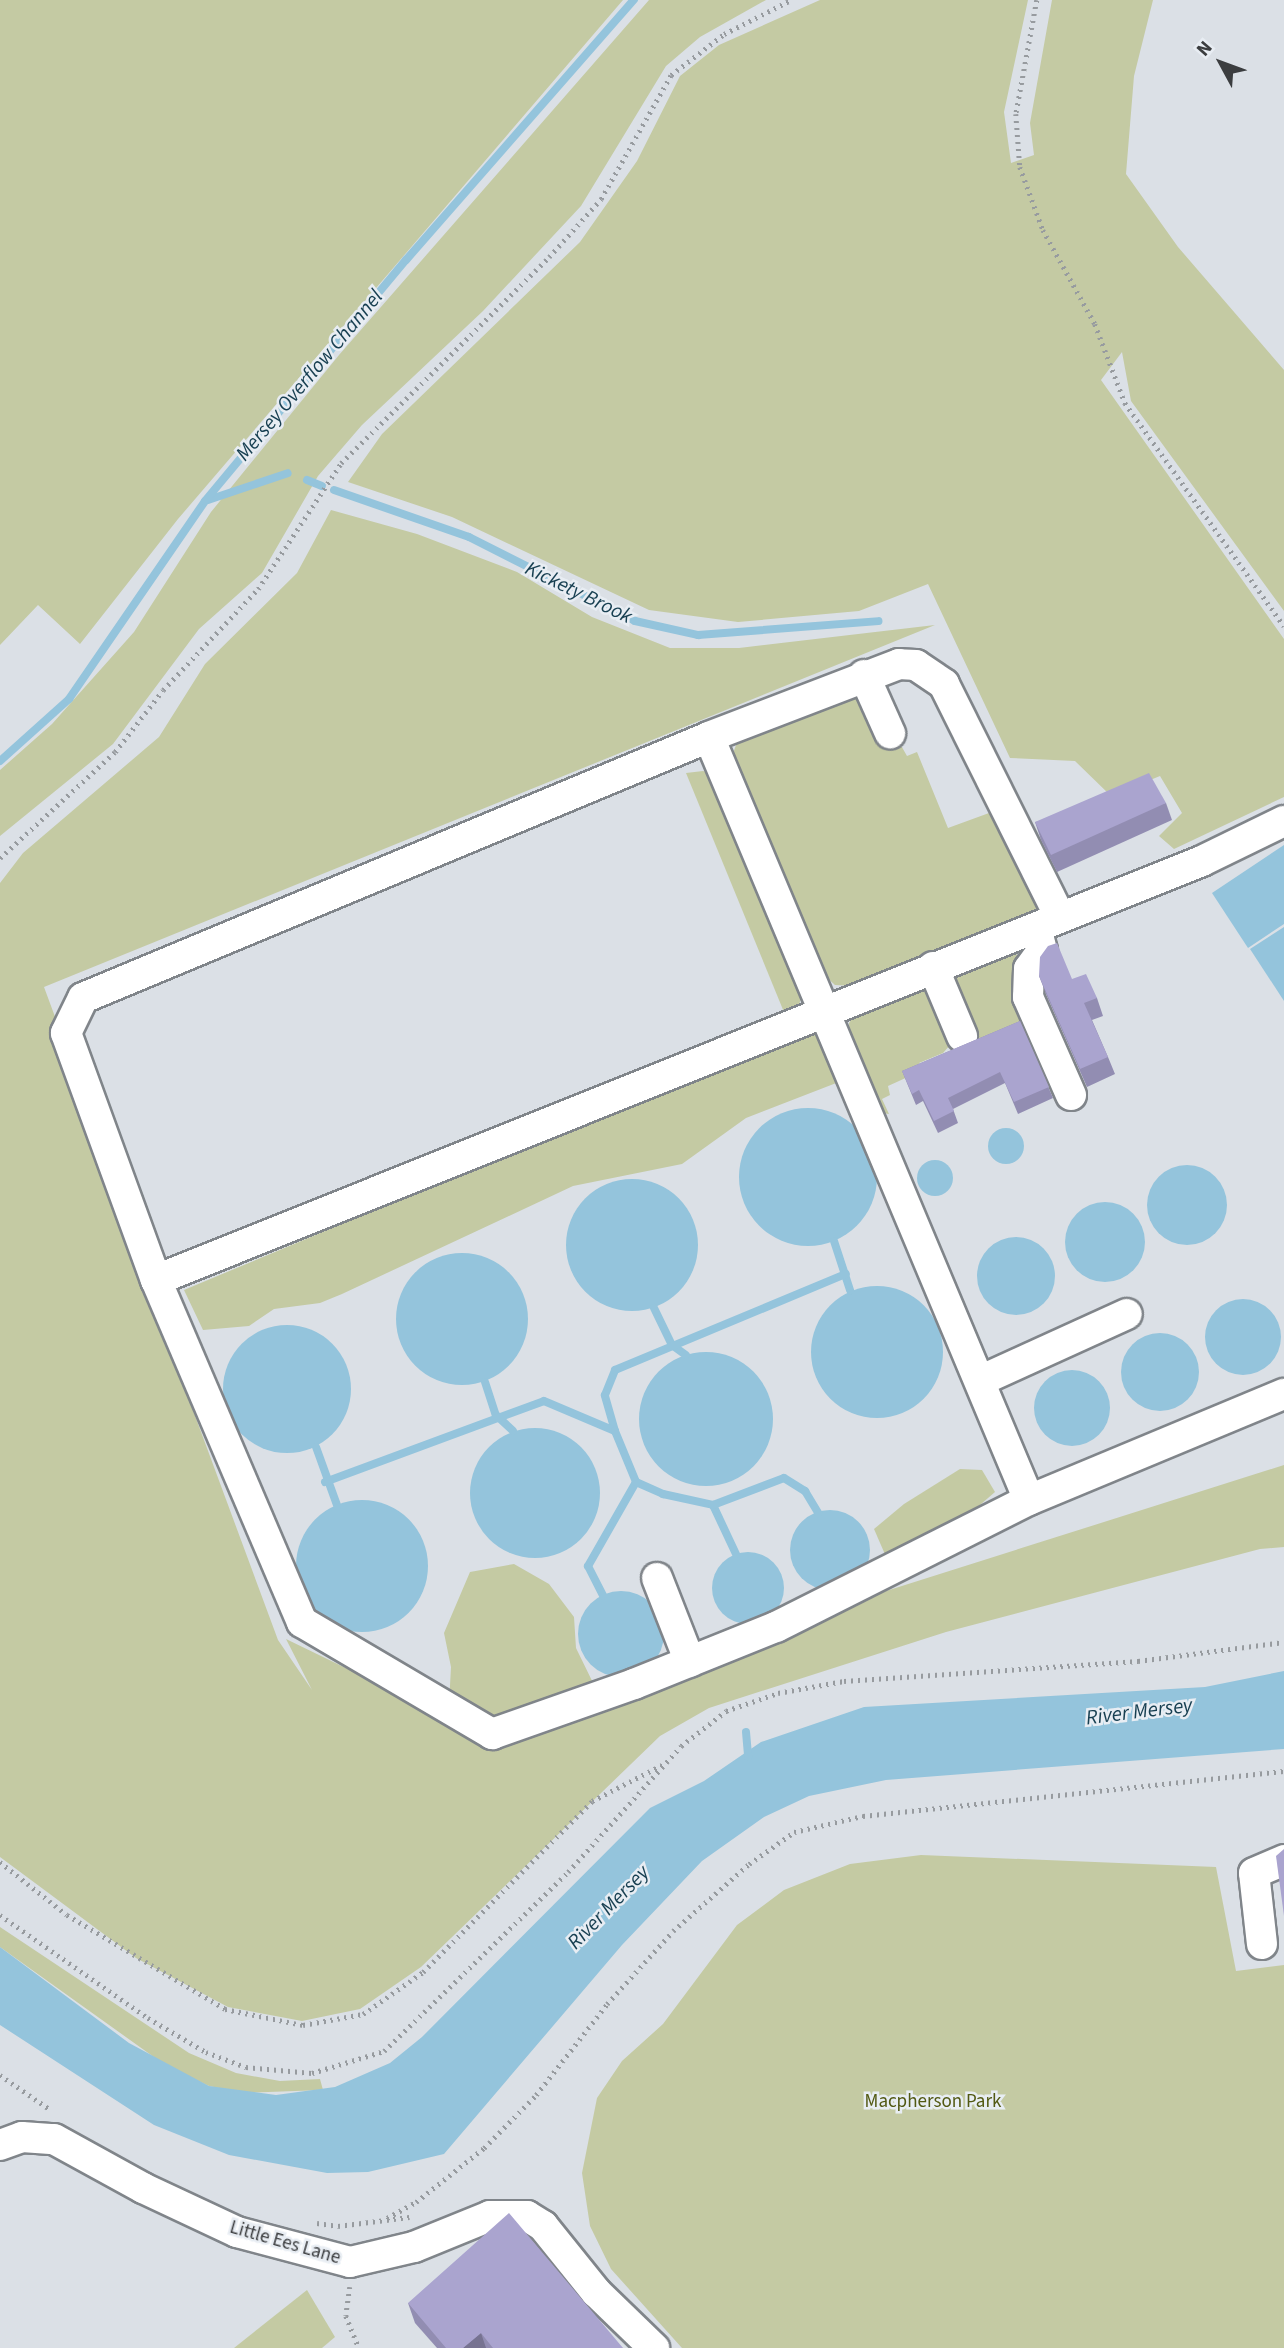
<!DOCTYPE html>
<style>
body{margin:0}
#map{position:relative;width:1284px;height:2348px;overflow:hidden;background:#dbe0e6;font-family:"Source Sans 3",sans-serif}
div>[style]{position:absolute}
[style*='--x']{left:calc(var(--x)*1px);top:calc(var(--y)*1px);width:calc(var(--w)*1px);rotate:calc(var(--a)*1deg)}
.green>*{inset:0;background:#c4caa3}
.water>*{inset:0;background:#94c4dc}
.round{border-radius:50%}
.stream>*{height:8px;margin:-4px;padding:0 4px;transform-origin:4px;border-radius:4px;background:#94c4dc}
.path>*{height:4.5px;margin-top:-2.25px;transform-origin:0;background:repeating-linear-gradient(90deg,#979b9f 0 2px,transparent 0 7px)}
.roads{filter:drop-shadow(2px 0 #80858a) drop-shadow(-2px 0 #80858a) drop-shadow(0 2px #80858a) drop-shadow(0 -2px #80858a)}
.minor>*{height:30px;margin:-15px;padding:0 15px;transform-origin:15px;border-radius:15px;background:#fff}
.wall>*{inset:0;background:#928db2}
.shaded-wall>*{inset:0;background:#777391}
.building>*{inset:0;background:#aaa4cf}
span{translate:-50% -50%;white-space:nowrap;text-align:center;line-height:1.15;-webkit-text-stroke:5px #e8edf3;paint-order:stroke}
.park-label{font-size:19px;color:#525913}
.street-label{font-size:19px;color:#3b3d3f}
.water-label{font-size:21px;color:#173f51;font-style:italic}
.north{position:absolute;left:1186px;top:28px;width:70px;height:70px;-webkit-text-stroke:5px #e8edf3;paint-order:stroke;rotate:311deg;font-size:19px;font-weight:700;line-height:28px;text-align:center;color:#3b3d3f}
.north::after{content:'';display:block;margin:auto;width:24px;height:32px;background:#3b3d3f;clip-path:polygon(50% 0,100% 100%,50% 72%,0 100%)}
</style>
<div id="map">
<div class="green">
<i style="clip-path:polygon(0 0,623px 0,178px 519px,80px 644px,38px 605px,0 645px)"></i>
<i style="clip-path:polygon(649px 0,766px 0,700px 37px,666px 66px,581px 206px,483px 311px,362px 425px,318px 476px,262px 573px,199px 629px,113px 744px,0 836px,0 770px,52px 724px,134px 632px,211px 512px,339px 355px)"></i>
<i style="clip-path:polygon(820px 0,1028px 0,1004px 112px,1011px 163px,1034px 155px,1030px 123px,1052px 0,1153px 0,1134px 76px,1126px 174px,1178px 247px,1284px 370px,1284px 611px,1131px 401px,1122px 352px,1101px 380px,1284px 639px,1284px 797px,1174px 849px,1159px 836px,1182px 813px,1160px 776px,1111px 796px,1075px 761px,1010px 758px,928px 584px,859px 611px,738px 622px,649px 610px,452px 517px,348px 482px,382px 434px,580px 242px,637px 161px,680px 76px,719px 45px)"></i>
<i style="clip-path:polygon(331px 510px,417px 534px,517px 572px,592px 617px,670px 648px,739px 648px,935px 625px,44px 987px,158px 1295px,157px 1313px,278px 1640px,312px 1690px,286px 1639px,492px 1739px,845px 1604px,1284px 1465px,1284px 1547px,1260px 1549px,946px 1632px,709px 1708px,660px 1736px,421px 1967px,360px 2009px,302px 2021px,228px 2007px,136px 1958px,0 1857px,0 883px,23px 853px,159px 737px,205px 664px,297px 573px)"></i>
<i style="clip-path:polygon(860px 692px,882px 747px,899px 742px,907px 756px,917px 752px,948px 828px,1000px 809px,1045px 907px,856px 986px,835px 985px,822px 973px,731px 759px,740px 734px)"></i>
<i style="clip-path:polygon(703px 771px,720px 776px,804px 992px,797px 1009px,786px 1017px,686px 773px)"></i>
<i style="clip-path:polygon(1011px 948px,1019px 957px,1022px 973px,1014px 1006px,1024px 1029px,977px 1050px,952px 977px)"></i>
<i style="clip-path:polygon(923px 986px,933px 991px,951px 1044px,943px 1053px,919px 1063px,921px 1071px,888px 1086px,890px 1095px,882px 1099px,889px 1114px,875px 1112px,850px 1042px,849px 1023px,858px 1010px)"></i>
<i style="clip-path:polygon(806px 1030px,827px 1039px,844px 1080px,746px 1118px,682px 1164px,573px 1186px,342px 1294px,320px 1303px,274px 1309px,249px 1326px,203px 1330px,184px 1290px)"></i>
<i style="clip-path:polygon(960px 1469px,982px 1470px,995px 1492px,966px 1517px,887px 1559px,874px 1529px,904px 1504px)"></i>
<i style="clip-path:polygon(514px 1564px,549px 1584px,574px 1617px,576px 1648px,597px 1691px,494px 1728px,449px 1704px,451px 1667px,444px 1633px,470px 1572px)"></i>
<i style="clip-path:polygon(921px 1855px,1216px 1867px,1236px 1971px,1284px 1965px,1284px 2348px,682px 2348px,611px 2269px,590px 2226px,582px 2173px,597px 2098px,622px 2061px,663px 2024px,737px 1925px,784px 1890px,850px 1864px)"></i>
<i style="clip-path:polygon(0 1927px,189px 2053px,236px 2073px,280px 2081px,320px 2079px,323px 2090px,244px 2093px,209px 2086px,165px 2065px,0 1947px)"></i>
<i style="clip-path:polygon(307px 2290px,335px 2337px,322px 2348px,234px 2348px)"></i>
</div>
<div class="water">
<i style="clip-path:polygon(1284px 845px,1284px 924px,1248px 948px,1212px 893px)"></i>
<i style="clip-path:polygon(1284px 927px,1284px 1001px,1250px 949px)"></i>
<i class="round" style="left:739px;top:1108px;width:138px;height:138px"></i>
<i class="round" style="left:988px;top:1128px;width:36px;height:36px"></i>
<i class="round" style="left:917px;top:1160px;width:36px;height:36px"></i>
<i class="round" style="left:1147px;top:1165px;width:80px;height:80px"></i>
<i class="round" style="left:566px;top:1179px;width:132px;height:132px"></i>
<i class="round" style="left:1065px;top:1202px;width:80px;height:80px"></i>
<i class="round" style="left:977px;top:1237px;width:78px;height:78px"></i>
<i class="round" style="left:396px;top:1253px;width:132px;height:132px"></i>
<i class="round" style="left:811px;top:1286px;width:132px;height:132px"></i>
<i class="round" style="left:1205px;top:1299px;width:76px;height:76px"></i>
<i class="round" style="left:223px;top:1325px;width:128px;height:128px"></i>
<i class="round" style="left:1121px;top:1333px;width:78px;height:78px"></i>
<i class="round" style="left:639px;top:1352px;width:134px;height:134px"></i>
<i class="round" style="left:1034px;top:1370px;width:76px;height:76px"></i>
<i class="round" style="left:470px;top:1428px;width:130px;height:130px"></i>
<i class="round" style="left:296px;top:1500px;width:132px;height:132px"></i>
<i class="round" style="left:790px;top:1510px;width:80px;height:80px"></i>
<i class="round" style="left:712px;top:1552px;width:72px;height:72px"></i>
<i class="round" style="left:578px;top:1591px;width:86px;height:86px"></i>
<i style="clip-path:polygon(1284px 1671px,1284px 1749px,886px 1780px,809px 1796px,764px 1817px,702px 1861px,622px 1945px,444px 2154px,368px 2172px,327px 2173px,229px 2155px,154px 2125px,0 2025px,0 1947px,129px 2043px,209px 2086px,276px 2095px,335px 2087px,390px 2063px,422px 2037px,650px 1808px,704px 1781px,761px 1742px,864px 1707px,1205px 1687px)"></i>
</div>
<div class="stream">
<i style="--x:307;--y:480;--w:16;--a:22"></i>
<i style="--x:334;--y:490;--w:143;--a:19.2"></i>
<i style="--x:469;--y:537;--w:186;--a:26.8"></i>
<i style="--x:635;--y:621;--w:65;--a:12.5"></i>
<i style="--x:698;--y:635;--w:181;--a:-4.4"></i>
<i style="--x:208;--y:500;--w:84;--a:-18.6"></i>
<i style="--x:0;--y:761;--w:93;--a:-41.9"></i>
<i style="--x:69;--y:699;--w:240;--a:-55.5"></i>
<i style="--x:205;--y:501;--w:314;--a:-50.2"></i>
<i style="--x:406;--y:260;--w:346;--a:-48.8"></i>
<i style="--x:834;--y:1241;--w:52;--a:71.9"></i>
<i style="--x:654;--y:1308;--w:41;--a:64.1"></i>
<i style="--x:672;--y:1345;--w:17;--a:36"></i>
<i style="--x:485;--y:1382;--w:35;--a:72"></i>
<i style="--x:496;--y:1415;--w:23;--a:43"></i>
<i style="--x:615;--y:1431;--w:37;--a:-106"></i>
<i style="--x:605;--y:1395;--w:27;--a:-68"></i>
<i style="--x:615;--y:1370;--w:250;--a:-22.6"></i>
<i style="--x:316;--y:1447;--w:62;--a:70.1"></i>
<i style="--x:325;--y:1482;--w:233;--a:-20.3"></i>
<i style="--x:544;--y:1401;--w:77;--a:22.9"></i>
<i style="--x:615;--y:1431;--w:55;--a:67.6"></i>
<i style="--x:636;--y:1482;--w:97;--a:119.7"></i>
<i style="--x:588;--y:1566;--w:33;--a:63"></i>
<i style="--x:636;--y:1482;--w:30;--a:24"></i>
<i style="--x:663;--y:1494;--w:51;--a:12.4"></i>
<i style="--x:713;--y:1505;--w:54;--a:64.9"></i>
<i style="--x:713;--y:1505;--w:76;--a:-20.8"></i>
<i style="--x:784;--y:1478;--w:25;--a:32"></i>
<i style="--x:805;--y:1491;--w:26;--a:59"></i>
<i style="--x:746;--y:1732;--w:25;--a:85"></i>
</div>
<div class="path">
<i style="--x:1037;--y:0;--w:116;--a:100.4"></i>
<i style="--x:1016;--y:114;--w:53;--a:85.7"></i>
<i style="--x:1020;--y:167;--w:67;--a:69.9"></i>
<i style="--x:1043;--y:230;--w:107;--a:61"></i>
<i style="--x:1095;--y:324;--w:85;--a:69.2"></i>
<i style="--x:1125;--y:403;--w:274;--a:54.5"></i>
<i style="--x:0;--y:858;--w:156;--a:-42.7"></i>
<i style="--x:115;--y:752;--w:78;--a:-52.3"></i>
<i style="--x:163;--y:690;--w:139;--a:-46.8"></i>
<i style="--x:258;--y:589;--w:151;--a:-56.6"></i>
<i style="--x:341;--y:463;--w:293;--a:-44.7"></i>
<i style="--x:549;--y:257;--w:78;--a:-48.1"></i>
<i style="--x:601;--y:199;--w:142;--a:-60.6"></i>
<i style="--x:671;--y:75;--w:67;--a:-37.7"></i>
<i style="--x:724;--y:34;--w:75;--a:-26.9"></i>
<i style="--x:0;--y:1862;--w:85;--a:38.3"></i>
<i style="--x:67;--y:1915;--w:184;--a:30.7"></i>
<i style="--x:225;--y:2009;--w:80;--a:11.6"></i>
<i style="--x:303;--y:2025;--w:61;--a:-10.4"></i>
<i style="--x:363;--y:2014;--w:73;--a:-35"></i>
<i style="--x:423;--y:1972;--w:240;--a:-45.3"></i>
<i style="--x:592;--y:1801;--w:83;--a:-27.2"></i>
<i style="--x:0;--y:1915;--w:180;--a:34.8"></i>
<i style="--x:148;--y:2018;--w:67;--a:30.4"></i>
<i style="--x:206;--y:2052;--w:43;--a:20.6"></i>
<i style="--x:246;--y:2067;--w:66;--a:5.2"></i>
<i style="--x:312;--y:2073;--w:75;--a:-17"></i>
<i style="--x:384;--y:2051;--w:257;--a:-44.2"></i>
<i style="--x:568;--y:1872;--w:169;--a:-48.1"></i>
<i style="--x:681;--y:1746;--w:57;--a:-37.9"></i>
<i style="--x:726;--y:1711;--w:55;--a:-19.1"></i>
<i style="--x:778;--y:1693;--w:67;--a:-10.3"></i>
<i style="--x:844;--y:1681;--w:295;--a:-3.9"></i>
<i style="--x:1138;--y:1661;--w:147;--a:-7.4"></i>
<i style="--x:0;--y:2075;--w:62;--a:34.5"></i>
<i style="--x:387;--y:2218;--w:33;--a:-29"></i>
<i style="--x:416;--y:2202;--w:87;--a:-38.5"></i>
<i style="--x:484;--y:2148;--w:74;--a:-45.5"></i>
<i style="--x:536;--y:2095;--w:115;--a:-52"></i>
<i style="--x:607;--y:2004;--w:98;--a:-47.9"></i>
<i style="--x:673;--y:1931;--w:101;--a:-41.4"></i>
<i style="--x:749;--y:1864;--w:55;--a:-35.4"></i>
<i style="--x:794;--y:1832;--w:71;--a:-13.1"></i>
<i style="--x:863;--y:1816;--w:423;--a:-6.1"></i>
<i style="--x:317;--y:2223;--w:21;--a:8"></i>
<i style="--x:338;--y:2226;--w:72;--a:-7.2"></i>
<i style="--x:350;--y:2287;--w:29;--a:98"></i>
<i style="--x:346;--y:2316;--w:35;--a:68"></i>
</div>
<div class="roads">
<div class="minor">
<i style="--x:864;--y:675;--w:64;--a:65.9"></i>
<i style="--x:709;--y:737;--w:827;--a:67.25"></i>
<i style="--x:1060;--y:917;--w:260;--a:-116.5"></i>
<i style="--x:944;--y:684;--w:34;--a:-146"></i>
<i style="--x:916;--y:665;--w:17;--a:-177"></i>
<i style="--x:899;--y:664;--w:204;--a:159"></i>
<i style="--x:709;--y:737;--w:678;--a:157.37"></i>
<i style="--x:83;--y:998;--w:39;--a:116"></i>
<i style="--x:66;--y:1033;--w:263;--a:70"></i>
<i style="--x:156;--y:1280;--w:372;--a:66.9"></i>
<i style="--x:302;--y:1622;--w:221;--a:30.5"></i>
<i style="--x:492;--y:1734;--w:151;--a:-19.4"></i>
<i style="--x:634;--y:1684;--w:153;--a:-21.9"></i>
<i style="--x:776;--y:1627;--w:283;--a:-26.7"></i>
<i style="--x:1029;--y:1500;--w:276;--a:-22.6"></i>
<i style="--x:1036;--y:928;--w:24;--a:75"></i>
<i style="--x:1042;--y:951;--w:22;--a:126"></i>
<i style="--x:1029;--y:969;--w:28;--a:92"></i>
<i style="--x:1028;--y:997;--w:107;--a:66.3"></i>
<i style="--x:933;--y:967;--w:75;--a:67.2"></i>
<i style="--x:156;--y:1280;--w:1127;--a:-21.83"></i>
<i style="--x:1202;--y:861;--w:91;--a:-26"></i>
<i style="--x:982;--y:1380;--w:159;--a:-24.5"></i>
<i style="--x:657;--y:1578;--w:90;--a:68.6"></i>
<i style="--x:1262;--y:1944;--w:71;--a:-96.4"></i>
<i style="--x:1254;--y:1873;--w:33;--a:-23"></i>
<i style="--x:0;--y:2145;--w:23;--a:-20"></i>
<i style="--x:22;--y:2137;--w:32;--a:4"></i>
<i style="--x:54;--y:2139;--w:102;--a:28.8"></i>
<i style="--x:143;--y:2188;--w:104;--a:25.1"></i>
<i style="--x:237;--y:2232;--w:117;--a:14.9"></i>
<i style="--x:350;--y:2262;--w:66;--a:-13.2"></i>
<i style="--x:414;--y:2247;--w:82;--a:-22.2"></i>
<i style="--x:490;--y:2216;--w:37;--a:0"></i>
<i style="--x:527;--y:2216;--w:19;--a:32"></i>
<i style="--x:543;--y:2226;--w:85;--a:51.2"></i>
<i style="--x:596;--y:2292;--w:81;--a:44"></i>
</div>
</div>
<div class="wall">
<i style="clip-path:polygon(1166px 803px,1172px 820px,1057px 872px,1041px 840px,1035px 822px)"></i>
<i style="clip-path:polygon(1039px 976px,1072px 979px,1097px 998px,1103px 1016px,1092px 1020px,1108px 1057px,1115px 1074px,1087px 1087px,1046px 994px)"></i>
<i style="clip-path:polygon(1020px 1021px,1053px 1098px,1018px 1114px,1005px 1083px,953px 1109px,958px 1123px,938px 1133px,923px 1101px,916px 1105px,902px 1071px)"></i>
<i style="clip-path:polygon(408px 2303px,623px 2348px,437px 2348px,415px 2323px)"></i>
</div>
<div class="shaded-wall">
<i style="clip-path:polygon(481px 2333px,486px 2348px,463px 2348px)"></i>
</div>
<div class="building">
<i style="clip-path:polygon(1149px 773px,1166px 803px,1051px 855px,1035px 822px)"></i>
<i style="clip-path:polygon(1057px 943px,1072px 979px,1086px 974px,1097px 998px,1084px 1003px,1108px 1057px,1080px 1069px,1039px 976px,1040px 957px,1048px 946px)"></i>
<i style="clip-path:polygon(1020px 1021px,1049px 1087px,1014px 1102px,1000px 1072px,948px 1098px,954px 1111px,934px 1121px,919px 1090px,912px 1094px,902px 1071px)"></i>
<i style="clip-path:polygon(1284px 1849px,1284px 1916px,1276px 1856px)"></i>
<i style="clip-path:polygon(509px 2213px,623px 2348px,493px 2348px,481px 2333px,463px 2348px,446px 2348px,408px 2303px)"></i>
</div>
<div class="park-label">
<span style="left:933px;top:2102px">Macpherson Park</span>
</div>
<div class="street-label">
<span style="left:285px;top:2243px;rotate:16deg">Little Ees Lane</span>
</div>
<div class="water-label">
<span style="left:309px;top:375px;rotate:-50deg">Mersey Overflow Channel</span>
<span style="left:579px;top:592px;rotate:26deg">Kickety Brook</span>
<span style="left:1139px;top:1711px;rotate:-7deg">River Mersey</span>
<span style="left:608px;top:1907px;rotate:-46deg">River Mersey</span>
</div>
<div class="north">N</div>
</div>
